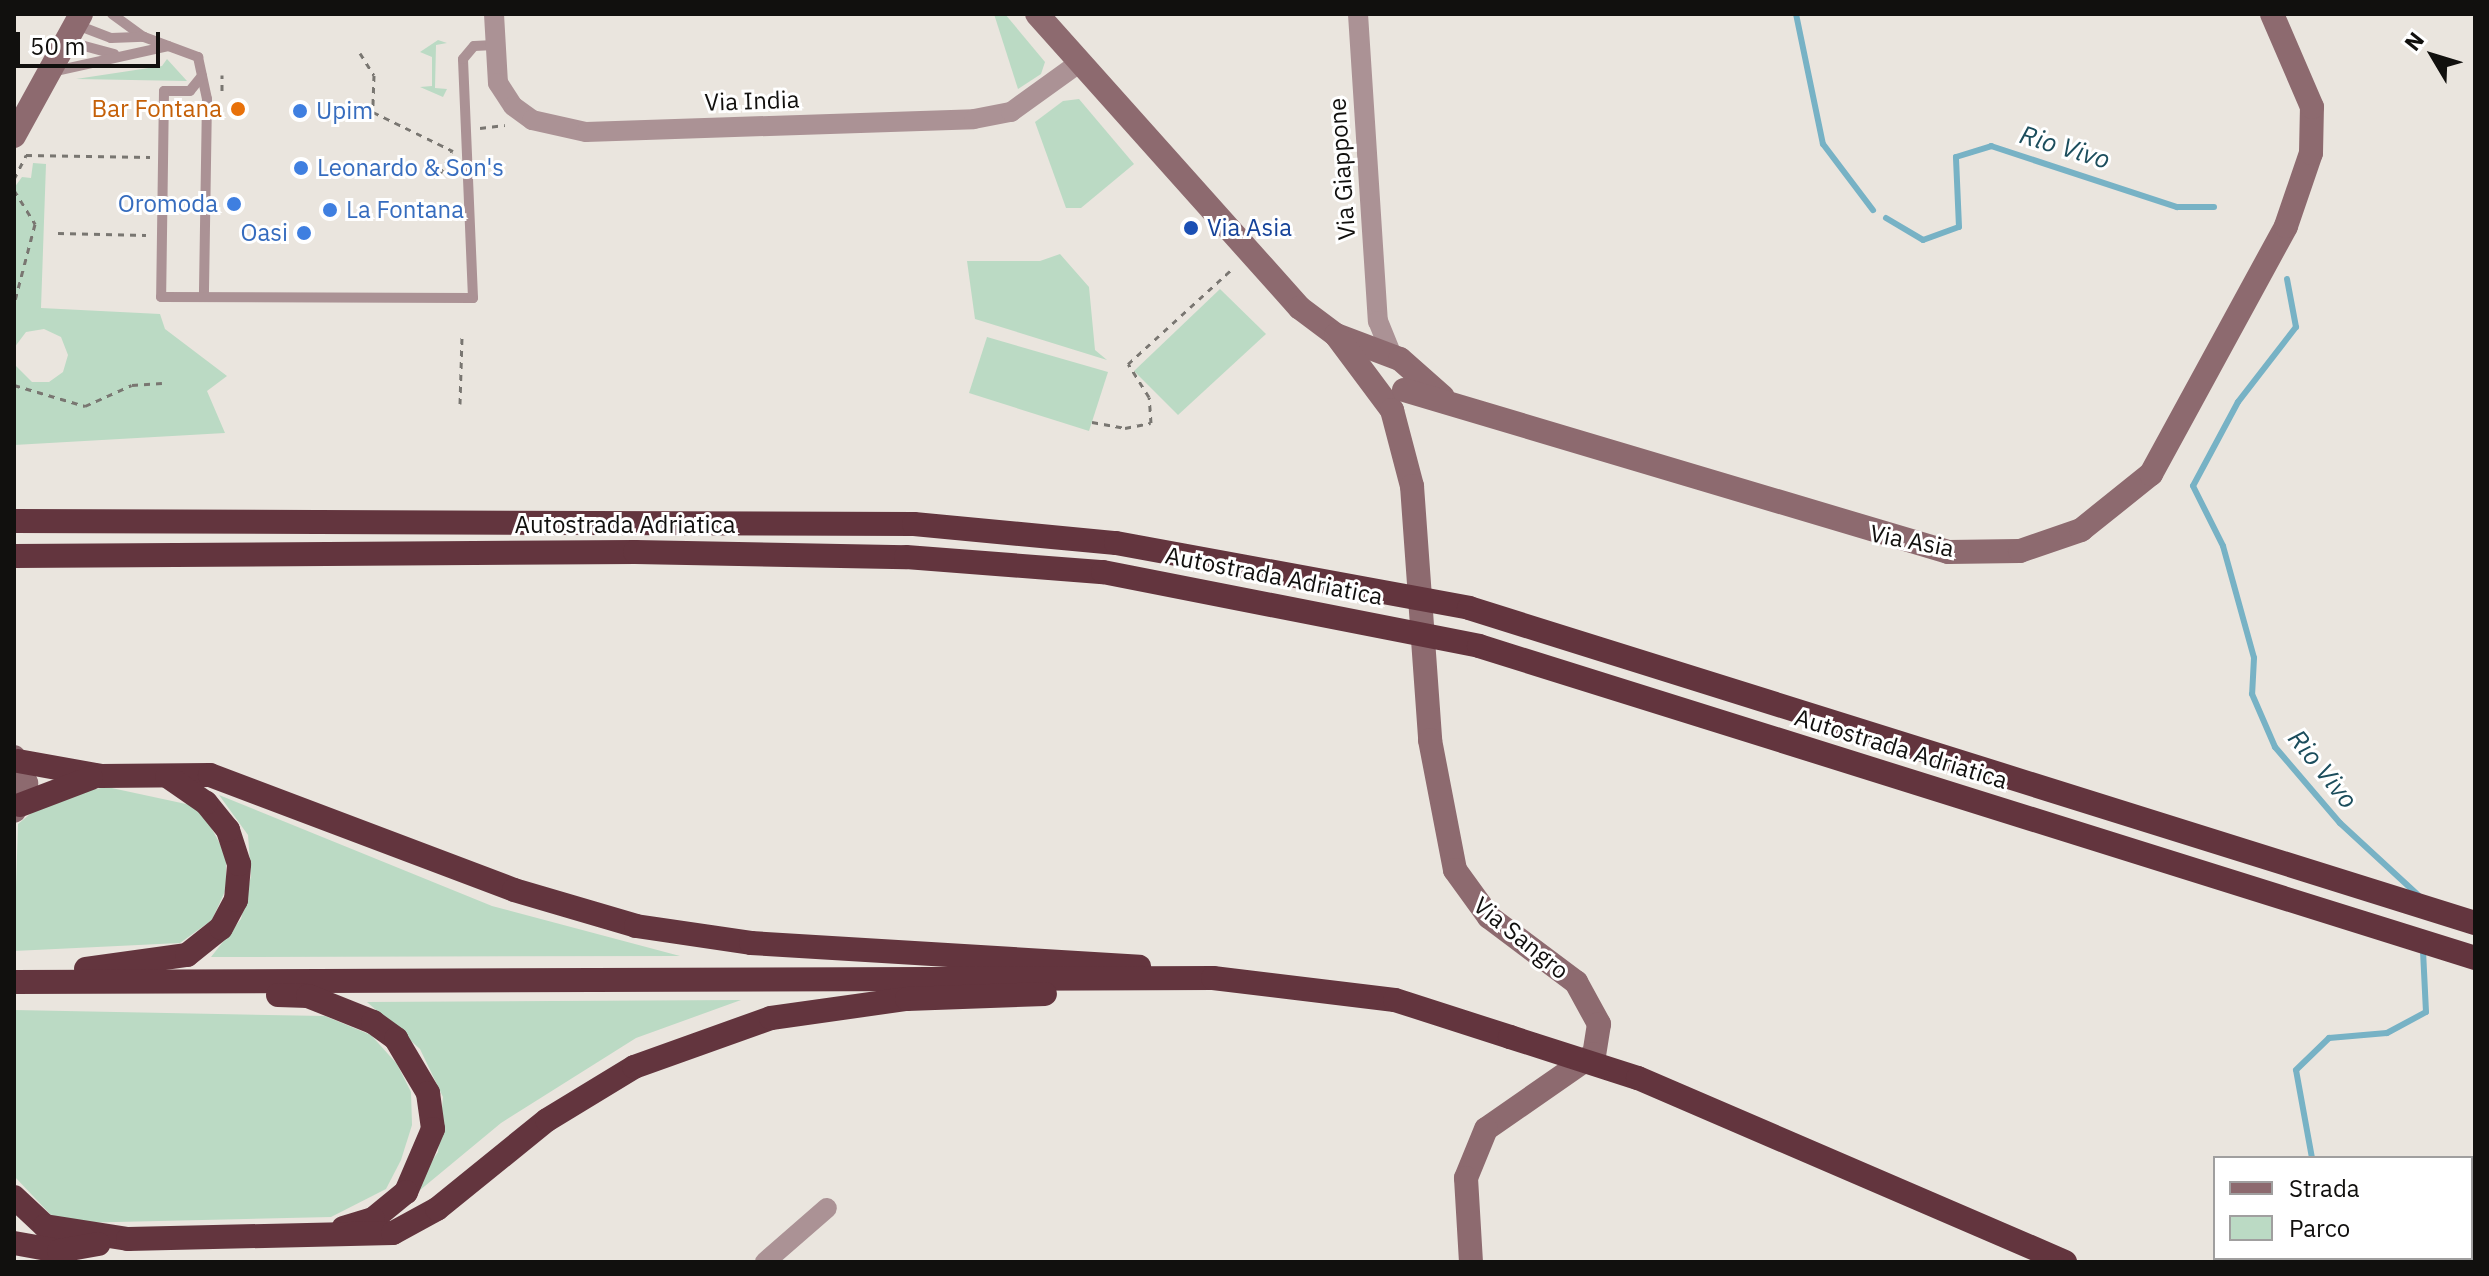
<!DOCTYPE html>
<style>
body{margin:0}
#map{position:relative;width:2489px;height:1276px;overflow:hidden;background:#eae5de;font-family:"IBM Plex Sans",sans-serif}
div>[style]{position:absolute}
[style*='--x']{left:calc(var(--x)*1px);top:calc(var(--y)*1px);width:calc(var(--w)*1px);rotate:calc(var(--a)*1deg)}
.green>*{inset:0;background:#bbdac4}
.stream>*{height:6px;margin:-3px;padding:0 3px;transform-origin:3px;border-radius:3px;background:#77b2c5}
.path>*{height:3px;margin-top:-1.5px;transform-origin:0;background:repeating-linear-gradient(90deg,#797671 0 6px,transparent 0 12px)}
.lane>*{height:10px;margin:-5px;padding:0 5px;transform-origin:5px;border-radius:5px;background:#ab9295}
.street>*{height:20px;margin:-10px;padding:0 10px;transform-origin:10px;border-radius:10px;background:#ab9295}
.secondary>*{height:24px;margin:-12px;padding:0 12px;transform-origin:12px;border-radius:12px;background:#8d6a6f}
.highway>*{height:24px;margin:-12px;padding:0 12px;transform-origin:12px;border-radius:12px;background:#63353e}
.highway-bridge>*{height:24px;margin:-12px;padding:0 12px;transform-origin:12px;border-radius:12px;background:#63353e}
.dots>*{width:22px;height:22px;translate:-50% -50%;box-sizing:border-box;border:4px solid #fff;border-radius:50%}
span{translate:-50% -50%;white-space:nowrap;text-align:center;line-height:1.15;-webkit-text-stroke:6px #fff;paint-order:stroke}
.street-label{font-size:24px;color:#11100e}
.food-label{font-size:24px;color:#c56008}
.right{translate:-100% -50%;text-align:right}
.shop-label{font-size:24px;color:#366cbe}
.left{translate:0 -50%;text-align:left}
.transit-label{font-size:24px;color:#164399}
.water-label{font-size:26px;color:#1b4d5c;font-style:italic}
.frame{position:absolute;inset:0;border:16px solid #11100e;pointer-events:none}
.legend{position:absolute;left:2213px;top:1156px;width:260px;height:104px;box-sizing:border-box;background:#fff;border:2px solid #a09f9f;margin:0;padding:10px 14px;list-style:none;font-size:24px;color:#11100e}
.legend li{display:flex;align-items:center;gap:16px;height:40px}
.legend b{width:40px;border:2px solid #a09f9f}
.north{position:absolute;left:2393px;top:16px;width:80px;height:80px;-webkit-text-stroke:6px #fff;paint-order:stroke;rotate:308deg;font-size:22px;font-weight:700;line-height:32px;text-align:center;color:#11100e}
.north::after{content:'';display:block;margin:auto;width:28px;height:36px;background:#11100e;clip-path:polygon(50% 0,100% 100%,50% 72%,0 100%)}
.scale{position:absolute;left:16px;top:32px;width:144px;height:36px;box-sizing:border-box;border:4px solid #11100e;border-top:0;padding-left:10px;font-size:24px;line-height:28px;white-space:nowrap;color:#11100e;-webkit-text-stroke:6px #fff;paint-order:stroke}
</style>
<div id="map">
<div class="green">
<i style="clip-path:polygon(994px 14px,1005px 14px,1045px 62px,1041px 74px,1018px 89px)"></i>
<i style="clip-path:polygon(438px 40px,447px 43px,436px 45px,435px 88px,447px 89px,443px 97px,420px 87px,432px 86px,432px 57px,420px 52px)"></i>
<i style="clip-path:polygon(167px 59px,187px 81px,76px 79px,162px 66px)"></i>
<i style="clip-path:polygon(1079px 99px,1134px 164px,1081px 208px,1066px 208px,1035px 122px,1063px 101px)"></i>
<i style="clip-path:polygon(33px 163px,46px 164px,41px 308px,160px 314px,165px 329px,227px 376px,207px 391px,225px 433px,14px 445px,14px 364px,32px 382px,49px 382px,63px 372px,68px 355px,61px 337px,44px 329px,26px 332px,14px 348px,14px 188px,22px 177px,31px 178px)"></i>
<i style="clip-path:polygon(1060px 254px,1089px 287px,1095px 350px,1107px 360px,975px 319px,967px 261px,1040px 261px)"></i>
<i style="clip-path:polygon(1220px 289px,1266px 334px,1178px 415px,1134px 371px)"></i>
<i style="clip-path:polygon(987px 337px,1108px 372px,1089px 431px,969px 393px)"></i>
<i style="clip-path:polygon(107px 787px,200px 807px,226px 855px,226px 889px,212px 920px,180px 943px,14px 951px,18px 824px,52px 796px)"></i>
<i style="clip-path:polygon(219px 795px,492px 906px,680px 956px,211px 957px,241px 919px,251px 876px,248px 835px)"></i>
<i style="clip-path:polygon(741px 1000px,636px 1038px,501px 1123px,402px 1205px,438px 1152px,443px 1097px,420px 1049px,367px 1002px)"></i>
<i style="clip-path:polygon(14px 1010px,325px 1016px,371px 1035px,397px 1064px,411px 1092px,412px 1125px,401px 1160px,386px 1189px,331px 1217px,73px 1223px,51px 1215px,14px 1176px)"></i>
</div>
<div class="stream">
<i style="--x:1796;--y:14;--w:133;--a:78.3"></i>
<i style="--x:1823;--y:144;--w:83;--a:52.9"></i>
<i style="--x:1886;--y:218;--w:43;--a:30.7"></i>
<i style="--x:1923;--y:240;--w:38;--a:-20"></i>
<i style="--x:1959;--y:227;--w:70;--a:-92.5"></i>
<i style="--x:1956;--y:157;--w:37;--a:-17"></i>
<i style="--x:1991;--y:146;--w:196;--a:18.2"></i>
<i style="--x:2177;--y:207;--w:37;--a:0"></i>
<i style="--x:2287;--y:279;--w:49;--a:79.4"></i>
<i style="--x:2296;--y:327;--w:95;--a:127.7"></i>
<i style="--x:2238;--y:402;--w:95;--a:118.2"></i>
<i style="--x:2193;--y:486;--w:67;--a:63.4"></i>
<i style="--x:2223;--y:546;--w:116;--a:74.5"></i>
<i style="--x:2254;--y:658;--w:36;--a:93"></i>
<i style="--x:2252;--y:694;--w:58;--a:66.5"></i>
<i style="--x:2275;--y:747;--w:100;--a:49.5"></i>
<i style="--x:2340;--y:823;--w:108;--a:42.7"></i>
<i style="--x:2312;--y:1158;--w:89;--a:-100.3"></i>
<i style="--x:2296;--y:1070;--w:46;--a:-44.1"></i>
<i style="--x:2329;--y:1038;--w:58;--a:-4.9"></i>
<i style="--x:2387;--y:1033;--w:44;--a:-28.3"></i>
<i style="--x:2426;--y:1012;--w:62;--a:-92.8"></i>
<i style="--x:2405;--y:1258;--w:8;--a:30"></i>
</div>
<div class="path">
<i style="--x:360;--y:53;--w:26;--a:58"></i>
<i style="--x:374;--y:75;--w:37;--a:92"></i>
<i style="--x:373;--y:112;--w:89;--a:26"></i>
<i style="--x:222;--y:91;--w:16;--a:-90"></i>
<i style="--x:480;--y:128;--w:25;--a:-7"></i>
<i style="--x:26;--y:155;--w:124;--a:0.9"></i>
<i style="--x:440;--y:174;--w:25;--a:-63"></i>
<i style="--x:14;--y:179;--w:27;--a:-63"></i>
<i style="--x:14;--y:190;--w:40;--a:58"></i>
<i style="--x:35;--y:224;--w:83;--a:104.7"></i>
<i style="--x:58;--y:233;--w:88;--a:1.3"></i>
<i style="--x:14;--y:385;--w:74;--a:16.5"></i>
<i style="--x:85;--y:406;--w:51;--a:-24.1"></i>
<i style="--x:132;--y:385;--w:30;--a:-4"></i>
<i style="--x:460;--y:404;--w:68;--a:-88.3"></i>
<i style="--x:1092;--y:422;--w:34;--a:10"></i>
<i style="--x:1125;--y:428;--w:26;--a:-11"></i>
<i style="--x:1151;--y:423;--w:26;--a:-94"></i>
<i style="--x:1149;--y:397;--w:39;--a:-122"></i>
<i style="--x:1128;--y:364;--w:142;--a:-42.4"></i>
</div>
<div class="lane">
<i style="--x:112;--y:14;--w:39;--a:36"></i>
<i style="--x:144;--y:37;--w:58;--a:20.3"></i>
<i style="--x:198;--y:57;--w:43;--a:77.9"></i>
<i style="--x:207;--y:99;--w:195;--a:90.9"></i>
<i style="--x:77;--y:25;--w:36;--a:21"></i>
<i style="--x:111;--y:38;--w:33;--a:-2"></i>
<i style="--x:66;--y:41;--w:50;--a:15.2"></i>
<i style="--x:51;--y:72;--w:120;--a:-12.5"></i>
<i style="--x:202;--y:76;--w:19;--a:129"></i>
<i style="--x:190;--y:91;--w:26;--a:180"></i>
<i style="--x:164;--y:91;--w:206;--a:90.8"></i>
<i style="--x:161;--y:297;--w:312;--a:0.2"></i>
<i style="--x:473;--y:298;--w:239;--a:-92.4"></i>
<i style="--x:463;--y:59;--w:17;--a:-50"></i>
<i style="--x:474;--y:46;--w:20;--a:-3"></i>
</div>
<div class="street">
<i style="--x:494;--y:14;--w:69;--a:86.7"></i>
<i style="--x:498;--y:83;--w:27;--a:57"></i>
<i style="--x:513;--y:106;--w:24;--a:36"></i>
<i style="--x:532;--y:120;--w:55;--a:12.5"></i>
<i style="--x:586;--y:132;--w:388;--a:-1.9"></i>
<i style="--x:974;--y:119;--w:38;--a:-11"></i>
<i style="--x:1011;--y:112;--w:84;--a:-35.8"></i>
<i style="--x:1358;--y:14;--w:308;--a:86.3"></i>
<i style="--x:1378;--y:321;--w:40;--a:68"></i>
<i style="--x:765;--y:1262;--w:82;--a:-41.1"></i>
</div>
<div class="secondary">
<i style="--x:1037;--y:14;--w:394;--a:48.2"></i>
<i style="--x:1300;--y:308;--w:45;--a:36.9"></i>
<i style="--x:1336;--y:335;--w:68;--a:20.6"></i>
<i style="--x:1400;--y:359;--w:57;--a:41.5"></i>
<i style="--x:14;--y:136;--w:139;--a:-61.2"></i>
<i style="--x:1336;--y:335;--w:94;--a:53.3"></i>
<i style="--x:1392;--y:410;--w:79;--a:75.3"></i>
<i style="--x:1412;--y:486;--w:255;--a:85.9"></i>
<i style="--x:1430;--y:740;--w:132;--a:79.1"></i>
<i style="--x:1455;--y:870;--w:58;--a:54.1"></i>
<i style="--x:1489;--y:917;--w:109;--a:36.8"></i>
<i style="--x:1576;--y:982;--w:48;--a:61.3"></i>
<i style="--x:1599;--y:1024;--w:30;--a:99"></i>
<i style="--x:1594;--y:1054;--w:131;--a:145.2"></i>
<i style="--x:1486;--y:1129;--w:53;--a:112.2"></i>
<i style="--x:1466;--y:1178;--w:84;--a:86.6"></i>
<i style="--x:1404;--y:390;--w:568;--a:16.58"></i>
<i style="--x:1948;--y:552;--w:72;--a:-0.8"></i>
<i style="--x:2020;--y:551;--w:65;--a:-19"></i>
<i style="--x:2081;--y:530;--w:90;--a:-38.7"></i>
<i style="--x:2151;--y:474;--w:282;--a:-61.4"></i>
<i style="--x:2286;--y:226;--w:77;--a:-71.1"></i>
<i style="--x:2311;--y:153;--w:46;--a:-88.8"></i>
<i style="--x:2312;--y:107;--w:101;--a:-113.3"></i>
<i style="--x:14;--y:757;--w:29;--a:65"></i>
<i style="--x:26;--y:783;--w:30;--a:113"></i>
</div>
<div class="highway">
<i style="--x:14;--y:521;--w:900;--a:0.19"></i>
<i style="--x:914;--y:524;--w:203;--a:5.4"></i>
<i style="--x:14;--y:556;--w:621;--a:-0.37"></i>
<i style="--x:635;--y:552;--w:271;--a:1.1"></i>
<i style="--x:906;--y:557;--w:198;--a:4.4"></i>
<i style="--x:18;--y:761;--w:84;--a:10.2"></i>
<i style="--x:101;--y:776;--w:109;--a:-0.5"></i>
<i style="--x:210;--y:775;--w:325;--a:20.7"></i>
<i style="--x:514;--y:890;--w:127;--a:16.4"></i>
<i style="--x:636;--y:926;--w:116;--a:8.4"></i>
<i style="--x:751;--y:943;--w:389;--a:3.5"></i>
<i style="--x:20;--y:805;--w:76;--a:-20.8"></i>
<i style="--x:86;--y:969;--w:102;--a:-7.9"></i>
<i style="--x:187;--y:955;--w:43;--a:-38.5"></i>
<i style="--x:221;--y:928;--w:32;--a:-62"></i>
<i style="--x:236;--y:900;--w:36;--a:-85"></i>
<i style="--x:239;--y:864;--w:36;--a:-108"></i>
<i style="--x:228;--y:830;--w:35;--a:-129"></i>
<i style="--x:206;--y:803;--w:47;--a:-145.3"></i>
<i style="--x:14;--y:982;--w:1199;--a:-0.19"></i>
<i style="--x:1213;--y:978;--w:183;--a:6.9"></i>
<i style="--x:1395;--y:1000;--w:121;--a:17.8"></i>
<i style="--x:278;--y:995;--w:30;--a:2"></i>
<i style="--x:308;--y:996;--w:70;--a:21.8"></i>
<i style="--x:373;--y:1022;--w:29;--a:36"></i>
<i style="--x:396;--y:1039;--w:63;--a:59.3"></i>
<i style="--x:428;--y:1093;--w:36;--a:82"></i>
<i style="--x:433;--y:1129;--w:69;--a:113.2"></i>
<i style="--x:406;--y:1192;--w:43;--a:140.7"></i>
<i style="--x:373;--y:1219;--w:31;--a:163"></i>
<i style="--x:14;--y:1197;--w:42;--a:43.1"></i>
<i style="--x:45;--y:1226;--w:84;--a:8.9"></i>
<i style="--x:128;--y:1239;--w:265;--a:-1.3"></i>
<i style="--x:393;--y:1233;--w:50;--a:-28.6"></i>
<i style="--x:437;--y:1209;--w:141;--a:-39"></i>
<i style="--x:547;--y:1120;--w:102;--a:-31.3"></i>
<i style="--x:634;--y:1067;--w:145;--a:-19.7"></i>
<i style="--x:771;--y:1018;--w:137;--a:-8"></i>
<i style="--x:907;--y:999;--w:138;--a:-2.1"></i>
<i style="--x:14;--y:1243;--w:46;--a:10.1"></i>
<i style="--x:59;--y:1251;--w:40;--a:-10"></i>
</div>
<div class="highway-bridge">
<i style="--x:1116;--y:543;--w:359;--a:10.4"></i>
<i style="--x:1469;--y:608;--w:1054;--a:17.39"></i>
<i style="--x:1103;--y:572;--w:383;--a:11.1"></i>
<i style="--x:1479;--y:646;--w:1044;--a:17.39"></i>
<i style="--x:1510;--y:1037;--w:134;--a:17.8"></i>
<i style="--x:1638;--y:1078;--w:465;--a:23.3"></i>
</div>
<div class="dots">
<i style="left:238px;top:109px;background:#e8710a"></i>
<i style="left:300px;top:111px;background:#3f7fe0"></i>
<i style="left:301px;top:168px;background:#3f7fe0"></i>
<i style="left:234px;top:204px;background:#3f7fe0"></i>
<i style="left:330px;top:210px;background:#3f7fe0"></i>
<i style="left:1191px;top:228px;background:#1a4fb4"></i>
<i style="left:304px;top:233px;background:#3f7fe0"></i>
</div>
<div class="street-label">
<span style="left:752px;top:101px;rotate:-2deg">Via India</span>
<span style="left:1342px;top:169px;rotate:-94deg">Via Giappone</span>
<span style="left:625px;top:525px">Autostrada Adriatica</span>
<span style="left:1912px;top:541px;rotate:11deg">Via Asia</span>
<span style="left:1274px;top:576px;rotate:11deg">Autostrada Adriatica</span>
<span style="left:1901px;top:749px;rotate:17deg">Autostrada Adriatica</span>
<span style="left:1521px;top:938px;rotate:39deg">Via Sangro</span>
</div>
<div class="food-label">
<span class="right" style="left:222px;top:109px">Bar Fontana</span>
</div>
<div class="shop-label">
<span class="left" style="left:316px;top:111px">Upim</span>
<span class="left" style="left:317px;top:168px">Leonardo &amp; Son's</span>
<span class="right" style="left:218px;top:204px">Oromoda</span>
<span class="left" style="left:346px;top:210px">La Fontana</span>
<span class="right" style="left:288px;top:233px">Oasi</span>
</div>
<div class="transit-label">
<span class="left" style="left:1207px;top:228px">Via Asia</span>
</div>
<div class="water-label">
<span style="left:2065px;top:147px;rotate:17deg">Rio Vivo</span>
<span style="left:2323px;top:769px;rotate:51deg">Rio Vivo</span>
</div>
<div class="frame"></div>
<ul class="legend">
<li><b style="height:10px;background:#8d6a6f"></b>Strada</li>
<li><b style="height:22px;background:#bbdac4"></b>Parco</li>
</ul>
<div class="north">N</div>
<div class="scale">50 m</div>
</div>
